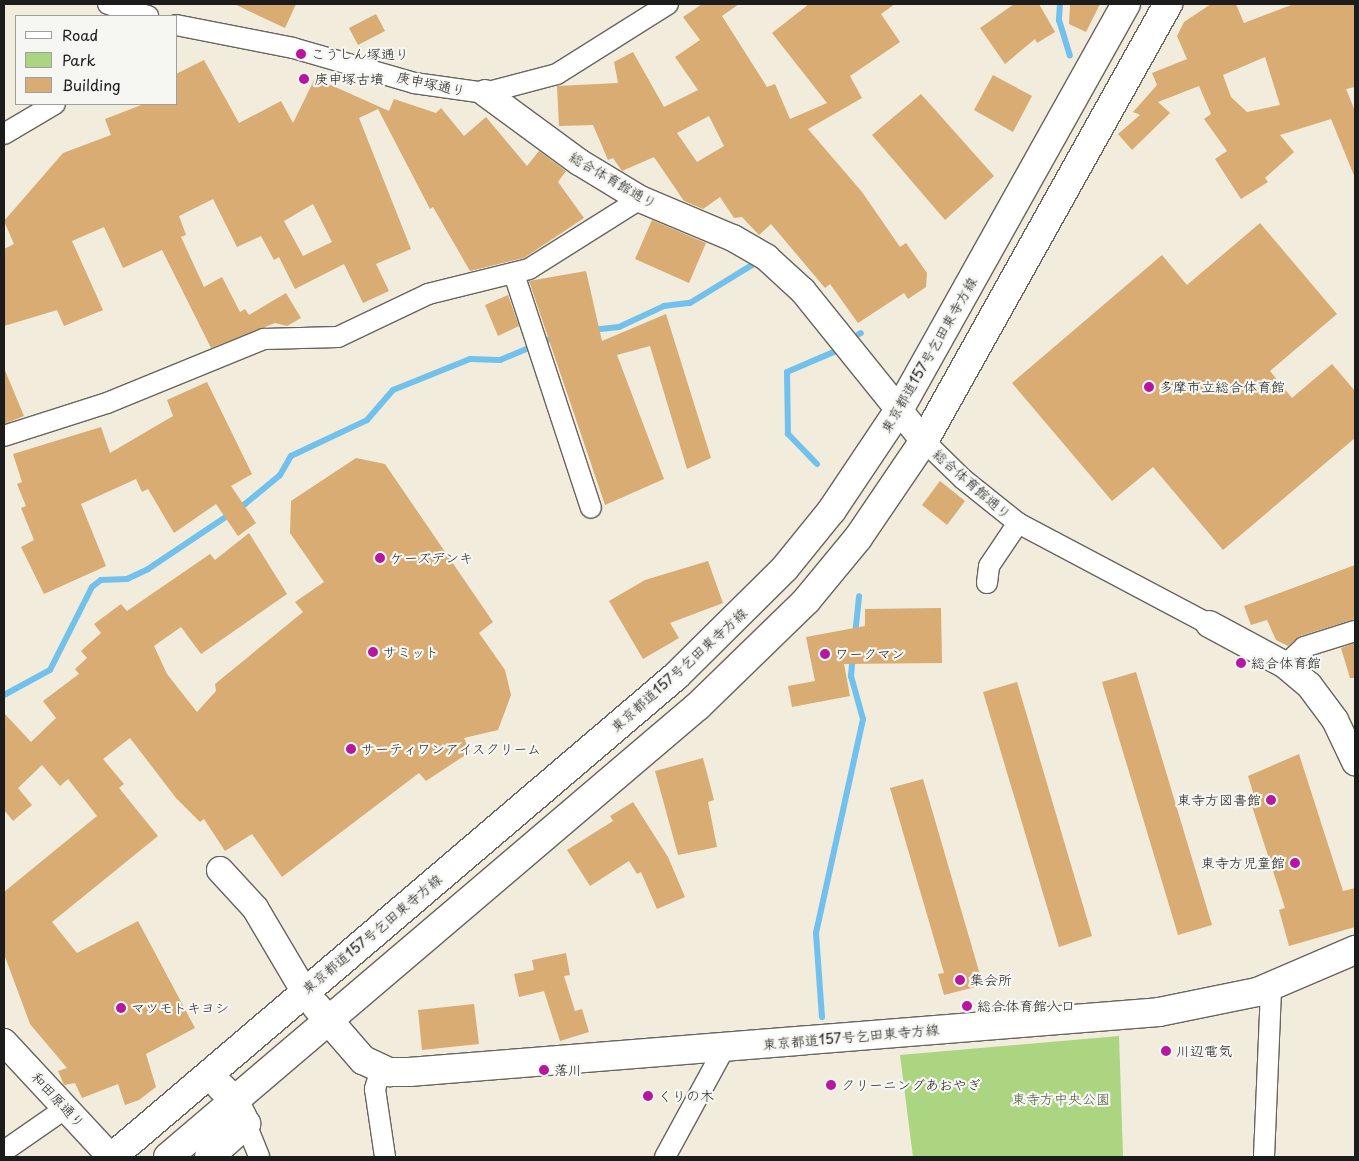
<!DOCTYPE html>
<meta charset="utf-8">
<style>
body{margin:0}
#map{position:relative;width:1359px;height:1161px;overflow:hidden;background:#f1ecdb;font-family:"Playpen Sans","Klee One",sans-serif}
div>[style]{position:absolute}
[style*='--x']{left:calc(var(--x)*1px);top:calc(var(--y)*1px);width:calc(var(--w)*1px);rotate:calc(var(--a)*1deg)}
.green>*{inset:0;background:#abd580}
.stream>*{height:6px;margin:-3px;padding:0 3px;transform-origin:3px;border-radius:3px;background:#72c1ed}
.building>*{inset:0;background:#d9ac73}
.roads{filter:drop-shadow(1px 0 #67655f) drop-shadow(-1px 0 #67655f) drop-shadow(0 1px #67655f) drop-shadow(0 -1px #67655f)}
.minor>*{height:20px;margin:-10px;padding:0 10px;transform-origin:10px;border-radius:10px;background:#fff}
.tertiary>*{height:26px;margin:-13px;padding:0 13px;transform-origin:13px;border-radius:13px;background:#fff}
.secondary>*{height:28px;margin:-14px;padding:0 14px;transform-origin:14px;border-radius:14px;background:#fff}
.dots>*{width:14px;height:14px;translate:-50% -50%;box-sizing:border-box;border:2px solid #f6f6f2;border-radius:50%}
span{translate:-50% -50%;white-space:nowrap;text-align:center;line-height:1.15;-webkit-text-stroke:4.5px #f6f6f2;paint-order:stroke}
.poi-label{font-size:14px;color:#1c1c1c}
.left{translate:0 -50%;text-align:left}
.right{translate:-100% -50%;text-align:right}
.street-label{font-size:14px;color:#1c1c1c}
.park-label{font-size:14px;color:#4e5d3f}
.frame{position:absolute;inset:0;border:5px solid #1c1c1c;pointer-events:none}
.legend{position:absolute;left:15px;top:15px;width:162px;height:90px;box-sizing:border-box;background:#f6f6f2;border:1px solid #9f9f9c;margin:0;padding:6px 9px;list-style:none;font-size:15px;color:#1c1c1c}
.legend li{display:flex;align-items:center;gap:10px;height:25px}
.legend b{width:25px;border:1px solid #9f9f9c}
</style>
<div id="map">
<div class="green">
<i style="clip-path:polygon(1119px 1036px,1123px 1157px,913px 1157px,900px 1055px)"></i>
</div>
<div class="stream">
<i style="--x:1060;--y:4;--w:16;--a:94"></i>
<i style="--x:1059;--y:20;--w:37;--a:73"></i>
<i style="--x:591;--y:330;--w:28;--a:-6"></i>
<i style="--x:619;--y:327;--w:50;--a:-25"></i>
<i style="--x:664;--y:306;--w:26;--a:-7"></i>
<i style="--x:690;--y:303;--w:73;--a:-31.5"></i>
<i style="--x:859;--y:334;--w:2;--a:-27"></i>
<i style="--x:817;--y:464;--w:42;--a:-134"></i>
<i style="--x:788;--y:434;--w:62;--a:-90.9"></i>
<i style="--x:787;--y:372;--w:53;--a:-23.2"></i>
<i style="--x:855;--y:635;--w:39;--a:-84"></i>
<i style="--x:4;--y:695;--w:52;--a:-28.5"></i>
<i style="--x:50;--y:670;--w:93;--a:-63.2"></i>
<i style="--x:92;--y:587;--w:11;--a:-38"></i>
<i style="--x:101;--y:580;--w:26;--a:-2"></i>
<i style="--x:127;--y:579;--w:23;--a:-25"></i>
<i style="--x:148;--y:569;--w:117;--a:-33.8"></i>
<i style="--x:245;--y:504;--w:45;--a:-39.6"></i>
<i style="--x:280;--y:475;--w:22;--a:-60"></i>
<i style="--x:291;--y:456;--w:84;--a:-25.3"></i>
<i style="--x:367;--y:420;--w:40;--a:-49"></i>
<i style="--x:393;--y:390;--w:83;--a:-21.9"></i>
<i style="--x:470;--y:359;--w:30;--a:2"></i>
<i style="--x:500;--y:360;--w:62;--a:-22.8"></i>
<i style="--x:822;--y:1017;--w:84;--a:-94.1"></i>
<i style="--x:816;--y:933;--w:219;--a:-77.6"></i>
<i style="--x:863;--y:719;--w:45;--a:-105.6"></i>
<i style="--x:851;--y:676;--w:21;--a:-85"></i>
</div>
<div class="building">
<i style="clip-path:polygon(234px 4px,296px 4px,285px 28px)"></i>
<i style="clip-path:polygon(evenodd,702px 4px,739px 4px,722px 16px,767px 87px,775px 84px,790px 119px,827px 103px,772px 33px,809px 4px,895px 4px,881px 14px,900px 42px,850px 76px,862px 98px,808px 129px,862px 192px,900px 247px,906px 243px,927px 273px,926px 287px,908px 299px,904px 293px,858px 323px,830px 284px,825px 288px,771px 224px,759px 235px,742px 217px,734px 218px,720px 197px,703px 209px,684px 201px,654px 157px,622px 171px,613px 158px,608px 160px,593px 125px,559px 126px,557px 86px,618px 83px,614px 62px,633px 52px,664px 107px,698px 90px,675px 57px,700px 40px,683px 17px,702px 4px,709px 116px,724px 146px,697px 162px,677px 133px,709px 116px)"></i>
<i style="clip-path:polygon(1014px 4px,1039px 4px,1055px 32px,1037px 43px,1035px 39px,1005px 64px,980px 28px)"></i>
<i style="clip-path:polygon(1070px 4px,1100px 4px,1086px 32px,1069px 24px)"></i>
<i style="clip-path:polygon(evenodd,1211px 4px,1236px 4px,1244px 23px,1294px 4px,1355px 4px,1355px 87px,1346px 89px,1355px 111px,1355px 178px,1331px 119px,1280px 135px,1294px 152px,1265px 178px,1268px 182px,1241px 199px,1215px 159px,1227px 151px,1204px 119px,1211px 114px,1199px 86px,1158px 102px,1170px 113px,1132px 150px,1118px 134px,1140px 115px,1133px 112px,1157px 85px,1152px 73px,1187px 59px,1177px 36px,1184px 22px,1211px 4px,1265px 57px,1280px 105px,1247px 112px,1231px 97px,1223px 75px,1265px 57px)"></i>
<i style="clip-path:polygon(376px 14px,385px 31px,358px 45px,349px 28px)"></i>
<i style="clip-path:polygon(evenodd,204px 60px,239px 123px,281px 101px,293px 123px,315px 78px,389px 111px,394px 99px,436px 113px,441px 108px,464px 136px,486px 117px,527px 166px,539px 151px,566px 171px,558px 182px,584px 218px,524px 258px,470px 271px,433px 207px,430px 209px,378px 109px,359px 118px,411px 249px,376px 264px,389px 291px,363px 303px,344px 264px,295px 289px,279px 257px,274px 260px,261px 236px,237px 247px,213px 199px,179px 216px,186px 235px,181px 237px,204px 287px,222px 277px,240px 312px,245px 309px,249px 315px,286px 293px,301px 318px,287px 326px,275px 323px,211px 348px,162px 250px,123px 268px,104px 227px,72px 241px,103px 310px,64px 326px,57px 310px,4px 326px,4px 249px,14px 244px,4px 221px,63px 153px,111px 135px,105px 119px,144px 104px,176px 104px,176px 74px,204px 60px,313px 204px,332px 242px,303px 256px,284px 221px,313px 204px)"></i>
<i style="clip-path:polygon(993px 75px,1032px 96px,1013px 132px,974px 110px)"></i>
<i style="clip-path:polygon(921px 94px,994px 176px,945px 220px,872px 135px)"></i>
<i style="clip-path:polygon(652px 220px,706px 243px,689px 283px,635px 259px)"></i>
<i style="clip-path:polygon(1260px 223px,1337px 314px,1270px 371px,1292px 398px,1332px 364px,1355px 391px,1355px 438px,1223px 550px,1153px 467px,1112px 501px,1012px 383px,1162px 255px,1187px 285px)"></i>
<i style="clip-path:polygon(586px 271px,602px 341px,666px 314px,711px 458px,687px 469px,650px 346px,617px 355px,664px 479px,605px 505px,529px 281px)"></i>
<i style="clip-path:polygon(508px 295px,519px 326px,498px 336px,485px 305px)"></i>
<i style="clip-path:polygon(4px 368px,24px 416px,4px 424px)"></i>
<i style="clip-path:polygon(207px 382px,252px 474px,231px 486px,256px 523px,238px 536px,216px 504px,174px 533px,148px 489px,142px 492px,136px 479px,81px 504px,106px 566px,44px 594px,21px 547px,34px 540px,21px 508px,26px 506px,17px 484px,22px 482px,13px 454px,101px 427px,110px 453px,173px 416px,167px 400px)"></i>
<i style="clip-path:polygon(356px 458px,385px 464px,493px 622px,479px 633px,505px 670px,511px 695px,498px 730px,464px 738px,470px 752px,426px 781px,419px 773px,282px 877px,252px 834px,225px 851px,204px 819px,200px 822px,176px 798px,130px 738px,103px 759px,124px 784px,119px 788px,158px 836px,52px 922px,77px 953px,138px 921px,195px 1028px,146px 1054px,156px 1087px,139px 1100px,125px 1105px,118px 1084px,82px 1098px,75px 1083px,64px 1085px,58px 1071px,67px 1068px,30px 1024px,4px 954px,4px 892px,97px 816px,68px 779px,60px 786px,42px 765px,18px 788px,32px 805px,13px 821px,4px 810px,4px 713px,31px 742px,56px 718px,43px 701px,79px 674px,75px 669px,87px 658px,81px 651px,101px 633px,94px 624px,121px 604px,127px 611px,210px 554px,215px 560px,249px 533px,287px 594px,201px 654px,181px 627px,154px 646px,167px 674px,197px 712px,216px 691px,215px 684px,303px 612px,295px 602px,324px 582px,290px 533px,291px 501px)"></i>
<i style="clip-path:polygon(940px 481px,965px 501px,947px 525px,922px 505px)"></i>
<i style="clip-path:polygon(708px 561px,723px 603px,670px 623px,679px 638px,643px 659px,609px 601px,645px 580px)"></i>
<i style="clip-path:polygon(1355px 565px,1355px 619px,1300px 636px,1288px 646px,1276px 640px,1267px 620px,1251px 625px,1244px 606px)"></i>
<i style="clip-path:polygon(941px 608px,942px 663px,844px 664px,850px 696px,792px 707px,788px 686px,815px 681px,806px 637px,865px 626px,865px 609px)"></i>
<i style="clip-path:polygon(1355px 643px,1355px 678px,1350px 678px,1341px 648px)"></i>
<i style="clip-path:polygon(1136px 672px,1212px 925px,1178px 935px,1102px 682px)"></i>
<i style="clip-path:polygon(1017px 682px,1092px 936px,1059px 947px,983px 692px)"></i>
<i style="clip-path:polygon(1299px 754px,1343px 891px,1355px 888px,1355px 927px,1289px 946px,1279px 910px,1285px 908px,1248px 794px,1253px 792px,1248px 776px)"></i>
<i style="clip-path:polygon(703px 758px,714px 800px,708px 802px,717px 847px,678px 855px,655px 771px)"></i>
<i style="clip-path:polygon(923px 779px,983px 985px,944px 995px,938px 974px,944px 973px,890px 788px)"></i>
<i style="clip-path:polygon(633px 802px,668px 857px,685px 897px,657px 909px,641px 872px,637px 874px,629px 861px,590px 886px,567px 850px,613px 821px,610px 816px)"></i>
<i style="clip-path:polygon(566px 953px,570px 975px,564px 976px,575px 1011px,582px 1009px,589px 1032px,560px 1041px,544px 991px,519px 997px,514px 974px,534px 970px,532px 960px)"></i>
<i style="clip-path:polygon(474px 1004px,479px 1044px,422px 1050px,418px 1010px)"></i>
</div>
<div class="roads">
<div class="minor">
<i style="--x:108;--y:4;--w:42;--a:16.7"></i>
<i style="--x:176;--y:25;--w:119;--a:11.1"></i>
<i style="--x:293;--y:48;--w:126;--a:16.1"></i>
<i style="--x:414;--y:83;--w:72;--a:8"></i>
<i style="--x:485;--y:93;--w:74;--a:-14.8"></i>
<i style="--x:557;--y:74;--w:131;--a:-32.2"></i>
<i style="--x:4;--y:134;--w:59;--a:-30.5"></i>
<i style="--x:514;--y:274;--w:246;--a:71.8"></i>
<i style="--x:4;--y:436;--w:108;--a:-17.8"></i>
<i style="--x:107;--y:403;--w:170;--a:-22.2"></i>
<i style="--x:264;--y:339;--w:74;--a:-1.5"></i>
<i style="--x:338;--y:337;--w:100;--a:-25.5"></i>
<i style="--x:428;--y:294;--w:104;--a:-13.9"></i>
<i style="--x:529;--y:269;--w:131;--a:-32.2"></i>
<i style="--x:924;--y:441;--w:54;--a:44.3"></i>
<i style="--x:963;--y:479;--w:70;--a:38.7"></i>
<i style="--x:1018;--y:523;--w:216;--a:27.9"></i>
<i style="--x:987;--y:583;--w:17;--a:-83"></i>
<i style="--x:989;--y:566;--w:52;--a:-56"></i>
<i style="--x:1285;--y:665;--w:26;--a:-43"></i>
<i style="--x:1304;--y:647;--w:53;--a:-17.4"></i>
<i style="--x:381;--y:1069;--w:21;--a:107"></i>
<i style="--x:375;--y:1089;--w:69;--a:81.6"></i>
<i style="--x:246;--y:1124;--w:35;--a:68"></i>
<i style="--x:4;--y:1151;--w:75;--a:-34.7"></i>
<i style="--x:665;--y:1157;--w:125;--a:-61.4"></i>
<i style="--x:1264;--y:1157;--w:169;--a:-87.6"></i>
</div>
<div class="tertiary">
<i style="--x:485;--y:93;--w:117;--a:36.3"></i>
<i style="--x:579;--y:162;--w:71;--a:31.2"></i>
<i style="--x:640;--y:199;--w:101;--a:22.8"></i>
<i style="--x:733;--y:238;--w:39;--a:30"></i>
<i style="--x:767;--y:258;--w:49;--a:42.5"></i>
<i style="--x:803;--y:291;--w:193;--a:51.1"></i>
<i style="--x:1209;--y:624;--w:86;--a:28.3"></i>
<i style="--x:1285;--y:665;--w:31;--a:40"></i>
<i style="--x:1309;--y:685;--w:44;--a:53.4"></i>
<i style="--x:1335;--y:720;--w:47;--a:64.5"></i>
<i style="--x:220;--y:870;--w:52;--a:47.4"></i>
<i style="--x:255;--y:908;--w:96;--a:59.4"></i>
<i style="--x:4;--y:1042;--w:157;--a:47.1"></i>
</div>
<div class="secondary">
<i style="--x:316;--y:1006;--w:72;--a:49"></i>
<i style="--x:363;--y:1060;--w:29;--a:25"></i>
<i style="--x:389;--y:1072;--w:20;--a:0"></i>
<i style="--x:409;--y:1072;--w:752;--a:-4.57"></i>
<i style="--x:1159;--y:1012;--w:100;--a:-11.5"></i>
<i style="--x:1257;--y:992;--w:107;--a:-23.2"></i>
<i style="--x:112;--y:1157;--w:741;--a:-40.46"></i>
<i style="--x:676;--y:676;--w:153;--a:-44.7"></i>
<i style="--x:785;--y:568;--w:75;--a:-51"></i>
<i style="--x:832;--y:510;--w:120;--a:-56.2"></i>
<i style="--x:899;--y:410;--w:465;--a:-60.8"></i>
<i style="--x:168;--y:1157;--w:696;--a:-40.4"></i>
<i style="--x:698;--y:706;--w:151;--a:-44.2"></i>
<i style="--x:806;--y:601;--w:82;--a:-50.5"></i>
<i style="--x:858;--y:538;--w:117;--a:-55.8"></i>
<i style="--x:924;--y:441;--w:501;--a:-60.82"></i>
<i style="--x:209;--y:1157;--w:50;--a:-41.7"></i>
<i style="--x:246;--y:1124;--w:28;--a:-117"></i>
<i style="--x:233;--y:1099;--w:18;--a:-135"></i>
</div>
</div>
<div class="dots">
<i style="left:301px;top:54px;background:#b5179e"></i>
<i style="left:304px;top:79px;background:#b5179e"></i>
<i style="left:1149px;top:387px;background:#b5179e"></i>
<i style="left:380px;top:558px;background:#b5179e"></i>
<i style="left:373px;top:652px;background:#b5179e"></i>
<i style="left:825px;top:654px;background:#b5179e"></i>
<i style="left:1241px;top:663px;background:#b5179e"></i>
<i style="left:351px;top:749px;background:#b5179e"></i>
<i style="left:1271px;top:800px;background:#b5179e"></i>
<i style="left:1295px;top:863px;background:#b5179e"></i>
<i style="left:960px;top:980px;background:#b5179e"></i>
<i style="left:967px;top:1006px;background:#b5179e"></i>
<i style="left:121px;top:1008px;background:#b5179e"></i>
<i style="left:1166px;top:1051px;background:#b5179e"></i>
<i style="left:544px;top:1070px;background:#b5179e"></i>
<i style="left:831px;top:1085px;background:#b5179e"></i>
<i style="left:648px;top:1096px;background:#b5179e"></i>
</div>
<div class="poi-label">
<span class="left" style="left:311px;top:54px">こうしん塚通り</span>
<span class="left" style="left:314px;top:79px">庚申塚古墳</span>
<span class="left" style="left:1159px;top:387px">多摩市立総合体育館</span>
<span class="left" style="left:390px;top:558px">ケーズデンキ</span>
<span class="left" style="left:383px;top:652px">サミット</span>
<span class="left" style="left:835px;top:654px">ワークマン</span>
<span class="left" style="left:1251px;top:663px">総合体育館</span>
<span class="left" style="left:361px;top:749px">サーティワンアイスクリーム</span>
<span class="right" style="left:1261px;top:800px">東寺方図書館</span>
<span class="right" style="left:1285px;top:863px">東寺方児童館</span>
<span class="left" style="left:970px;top:980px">集会所</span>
<span class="left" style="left:977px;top:1006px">総合体育館入口</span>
<span class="left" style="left:131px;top:1008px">マツモトキヨシ</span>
<span class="left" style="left:1176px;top:1051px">川辺電気</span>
<span class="left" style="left:554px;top:1070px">落川</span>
<span class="left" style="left:841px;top:1085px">クリーニングあおやぎ</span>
<span class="left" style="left:658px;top:1096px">くりの木</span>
</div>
<div class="street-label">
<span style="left:431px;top:84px;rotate:12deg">庚申塚通り</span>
<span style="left:613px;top:180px;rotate:30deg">総合体育館通り</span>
<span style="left:929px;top:355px;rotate:-60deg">東京都道157号乞田東寺方線</span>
<span style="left:972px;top:484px;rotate:41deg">総合体育館通り</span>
<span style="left:679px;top:670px;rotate:-42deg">東京都道157号乞田東寺方線</span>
<span style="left:372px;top:934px;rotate:-40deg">東京都道157号乞田東寺方線</span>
<span style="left:851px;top:1037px;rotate:-5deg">東京都道157号乞田東寺方線</span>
<span style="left:58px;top:1100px;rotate:47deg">和田原通り</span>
</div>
<div class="park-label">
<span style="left:1061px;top:1099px">東寺方中央公園</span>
</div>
<div class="frame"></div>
<ul class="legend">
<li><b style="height:6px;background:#fff"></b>Road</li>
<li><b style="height:14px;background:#abd580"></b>Park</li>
<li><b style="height:14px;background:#d9ac73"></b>Building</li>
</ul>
</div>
